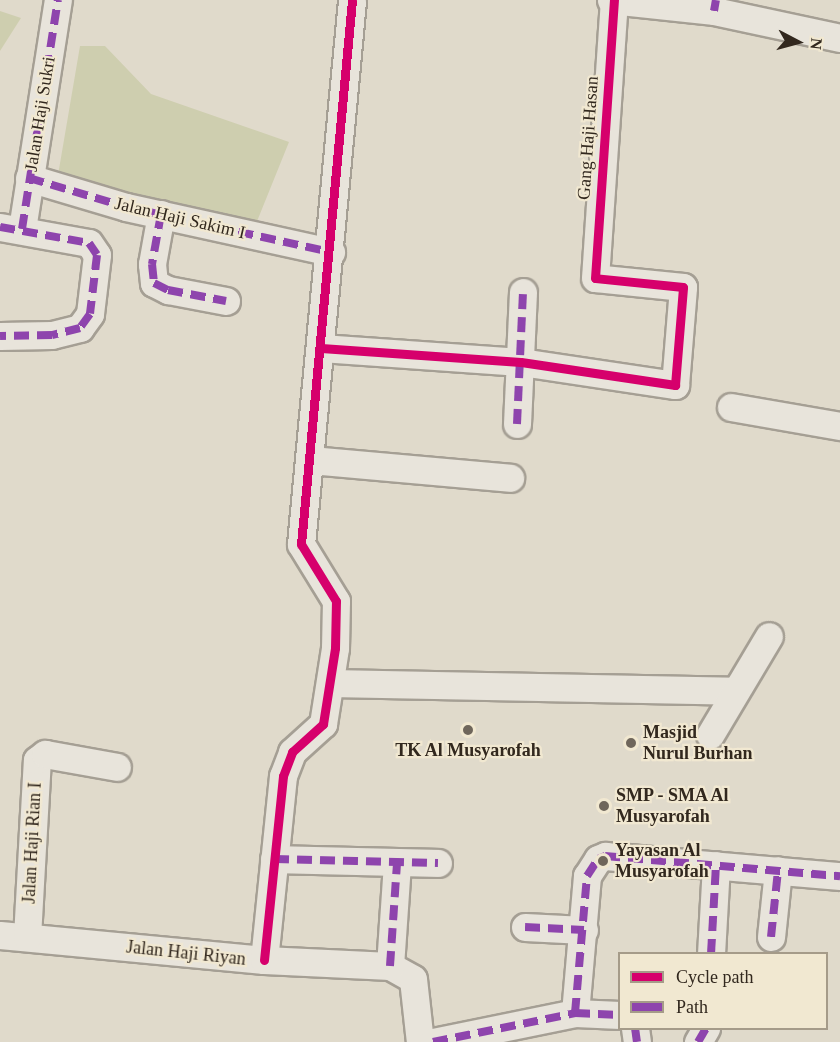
<!DOCTYPE html>
<style>
body{margin:0}
#map{position:relative;width:840px;height:1042px;overflow:hidden;background:#e0dacb;font-family:Georgia,serif}
div>[style]{position:absolute}
[style*='--x']{left:calc(var(--x)*1px);top:calc(var(--y)*1px);width:calc(var(--w)*1px);rotate:calc(var(--a)*1deg)}
.green>*{inset:0;background:#ceceaf}
.roads{filter:drop-shadow(2px 0 #a59f94) drop-shadow(-2px 0 #a59f94) drop-shadow(0 2px #a59f94) drop-shadow(0 -2px #a59f94)}
.street>*{height:27px;margin:-13.5px;padding:0 13.5px;transform-origin:13.5px;border-radius:13.5px;background:#e8e4db}
.quiet>*{height:8px;margin-top:-4px;transform-origin:0;background:repeating-linear-gradient(90deg,#8e44ad 0 15px,transparent 0 23px)}
.cycleway>*{height:9px;margin:-4.5px;padding:0 4.5px;transform-origin:4.5px;border-radius:4.5px;background:#d6006c}
.dots>*{width:16px;height:16px;translate:-50% -50%;box-sizing:border-box;border:3px solid #f1e8d1;border-radius:50%}
span{translate:-50% -50%;white-space:nowrap;text-align:center;line-height:1.15;-webkit-text-stroke:4.5px #f1e8d1;paint-order:stroke}
.street-label{font-size:18px;color:#32281e}
.poi-label{font-size:18px;color:#32281e;font-weight:700}
.left{translate:0 -50%;text-align:left}
.legend{position:absolute;left:618px;top:952px;width:210px;height:78px;box-sizing:border-box;background:#f1e8d1;border:2px solid #a59b89;margin:0;padding:8px 10px;list-style:none;font-size:18px;color:#32281e}
.legend li{display:flex;align-items:center;gap:12px;height:30px}
.legend b{width:30px;border:2px solid #a59b89}
.north{position:absolute;left:768px;top:12px;width:60px;height:60px;-webkit-text-stroke:4px #f1e8d1;paint-order:stroke;rotate:96deg;font-size:16px;font-weight:700;line-height:24px;text-align:center;color:#32281e}
.north::after{content:'';display:block;margin:auto;width:21px;height:27px;background:#32281e;clip-path:polygon(50% 0,100% 100%,50% 72%,0 100%)}
</style>
<div id="map">
<div class="green">
<i style="clip-path:polygon(0 11px,21px 18px,0 51px)"></i>
<i style="clip-path:polygon(80px 46px,105px 46px,151px 94px,289px 142px,249px 241px,57px 181px)"></i>
</div>
<div class="roads">
<div class="street">
<i style="--x:611;--y:0;--w:104;--a:6.1"></i>
<i style="--x:714;--y:11;--w:129;--a:12.1"></i>
<i style="--x:29;--y:178;--w:101;--a:16.6"></i>
<i style="--x:126;--y:207;--w:210;--a:12.4"></i>
<i style="--x:161;--y:214;--w:51;--a:100.2"></i>
<i style="--x:152;--y:264;--w:19;--a:84"></i>
<i style="--x:154;--y:283;--w:16;--a:27"></i>
<i style="--x:168;--y:290;--w:59;--a:10.7"></i>
<i style="--x:0;--y:227;--w:90;--a:10.2"></i>
<i style="--x:89;--y:243;--w:14;--a:56"></i>
<i style="--x:97;--y:255;--w:59;--a:96.8"></i>
<i style="--x:90;--y:314;--w:17;--a:126"></i>
<i style="--x:80;--y:328;--w:29;--a:166"></i>
<i style="--x:52;--y:335;--w:52;--a:178.9"></i>
<i style="--x:22;--y:229;--w:232;--a:-81.1"></i>
<i style="--x:321;--y:348;--w:200;--a:4"></i>
<i style="--x:521;--y:362;--w:156;--a:8.5"></i>
<i style="--x:675;--y:385;--w:98;--a:-85.3"></i>
<i style="--x:683;--y:287;--w:88;--a:-174.2"></i>
<i style="--x:595;--y:278;--w:279;--a:-86.1"></i>
<i style="--x:731;--y:407;--w:111;--a:9.9"></i>
<i style="--x:517;--y:424;--w:132;--a:-87.4"></i>
<i style="--x:310;--y:460;--w:201;--a:5.1"></i>
<i style="--x:330;--y:683;--w:404;--a:1.1"></i>
<i style="--x:710;--y:735;--w:115;--a:-59.2"></i>
<i style="--x:274;--y:859;--w:164;--a:1.4"></i>
<i style="--x:525;--y:927;--w:59;--a:2.9"></i>
<i style="--x:0;--y:935;--w:265;--a:5.4"></i>
<i style="--x:264;--y:960;--w:126;--a:2.7"></i>
<i style="--x:390;--y:966;--w:26;--a:29"></i>
<i style="--x:413;--y:979;--w:63;--a:83.7"></i>
<i style="--x:27;--y:937;--w:177;--a:-86.8"></i>
<i style="--x:37;--y:760;--w:10;--a:-37"></i>
<i style="--x:45;--y:754;--w:73;--a:10.2"></i>
<i style="--x:771;--y:937;--w:67;--a:-84"></i>
<i style="--x:711;--y:954;--w:89;--a:-86.8"></i>
<i style="--x:264;--y:960;--w:185;--a:-84.1"></i>
<i style="--x:283;--y:776;--w:26;--a:-69"></i>
<i style="--x:292;--y:752;--w:42;--a:-42.1"></i>
<i style="--x:323;--y:724;--w:77;--a:-81"></i>
<i style="--x:335;--y:648;--w:47;--a:-88.8"></i>
<i style="--x:336;--y:601;--w:67;--a:-121.6"></i>
<i style="--x:301;--y:544;--w:546;--a:-84.64"></i>
<i style="--x:390;--y:966;--w:103;--a:-86.1"></i>
<i style="--x:575;--y:1013;--w:138;--a:-85"></i>
<i style="--x:587;--y:876;--w:20;--a:-57"></i>
<i style="--x:598;--y:859;--w:8;--a:-23"></i>
<i style="--x:605;--y:856;--w:236;--a:4.9"></i>
<i style="--x:635;--y:1028;--w:14;--a:82"></i>
<i style="--x:433;--y:1042;--w:145;--a:-11.5"></i>
<i style="--x:575;--y:1013;--w:45;--a:2.5"></i>
<i style="--x:698;--y:1042;--w:16;--a:-60"></i>
</div>
</div>
<div class="quiet">
<i style="--x:714;--y:11;--w:11;--a:-80"></i>
<i style="--x:29;--y:178;--w:101;--a:16.6"></i>
<i style="--x:126;--y:207;--w:210;--a:12.4"></i>
<i style="--x:161;--y:214;--w:51;--a:100.2"></i>
<i style="--x:152;--y:264;--w:19;--a:84"></i>
<i style="--x:154;--y:283;--w:16;--a:27"></i>
<i style="--x:168;--y:290;--w:59;--a:10.7"></i>
<i style="--x:0;--y:227;--w:90;--a:10.2"></i>
<i style="--x:89;--y:243;--w:14;--a:56"></i>
<i style="--x:97;--y:255;--w:59;--a:96.8"></i>
<i style="--x:90;--y:314;--w:17;--a:126"></i>
<i style="--x:80;--y:328;--w:29;--a:166"></i>
<i style="--x:52;--y:335;--w:52;--a:178.9"></i>
<i style="--x:22;--y:229;--w:232;--a:-81.1"></i>
<i style="--x:517;--y:424;--w:132;--a:-87.4"></i>
<i style="--x:274;--y:859;--w:164;--a:1.4"></i>
<i style="--x:525;--y:927;--w:59;--a:2.9"></i>
<i style="--x:771;--y:937;--w:67;--a:-84"></i>
<i style="--x:711;--y:954;--w:89;--a:-86.8"></i>
<i style="--x:390;--y:966;--w:103;--a:-86.1"></i>
<i style="--x:575;--y:1013;--w:138;--a:-85"></i>
<i style="--x:587;--y:876;--w:20;--a:-57"></i>
<i style="--x:598;--y:859;--w:8;--a:-23"></i>
<i style="--x:605;--y:856;--w:236;--a:4.9"></i>
<i style="--x:635;--y:1028;--w:14;--a:82"></i>
<i style="--x:433;--y:1042;--w:145;--a:-11.5"></i>
<i style="--x:575;--y:1013;--w:45;--a:2.5"></i>
<i style="--x:698;--y:1042;--w:16;--a:-60"></i>
</div>
<div class="cycleway">
<i style="--x:321;--y:348;--w:200;--a:4"></i>
<i style="--x:521;--y:362;--w:156;--a:8.5"></i>
<i style="--x:675;--y:385;--w:98;--a:-85.3"></i>
<i style="--x:683;--y:287;--w:88;--a:-174.2"></i>
<i style="--x:595;--y:278;--w:279;--a:-86.1"></i>
<i style="--x:264;--y:960;--w:185;--a:-84.1"></i>
<i style="--x:283;--y:776;--w:26;--a:-69"></i>
<i style="--x:292;--y:752;--w:42;--a:-42.1"></i>
<i style="--x:323;--y:724;--w:77;--a:-81"></i>
<i style="--x:335;--y:648;--w:47;--a:-88.8"></i>
<i style="--x:336;--y:601;--w:67;--a:-121.6"></i>
<i style="--x:301;--y:544;--w:546;--a:-84.64"></i>
</div>
<div class="dots">
<i style="left:468px;top:730px;background:#6f665b"></i>
<i style="left:631px;top:743px;background:#6f665b"></i>
<i style="left:604px;top:806px;background:#6f665b"></i>
<i style="left:603px;top:861px;background:#6f665b"></i>
</div>
<div class="street-label">
<span style="left:40px;top:114px;rotate:-81deg">Jalan Haji Sukri</span>
<span style="left:588px;top:138px;rotate:-86deg">Gang Haji Hasan</span>
<span style="left:180px;top:218px;rotate:13deg">Jalan Haji Sakim I</span>
<span style="left:32px;top:843px;rotate:-87deg">Jalan Haji Rian I</span>
<span style="left:186px;top:953px;rotate:6deg">Jalan Haji Riyan</span>
</div>
<div class="poi-label">
<span class="left" style="left:643px;top:743px">Masjid<br>Nurul Burhan</span>
<span style="left:468px;top:750px">TK Al Musyarofah</span>
<span class="left" style="left:616px;top:806px">SMP - SMA Al<br>Musyarofah</span>
<span class="left" style="left:615px;top:861px">Yayasan Al<br>Musyarofah</span>
</div>
<ul class="legend">
<li><b style="height:8px;background:#d6006c"></b>Cycle path</li>
<li><b style="height:8px;background:#8e44ad"></b>Path</li>
</ul>
<div class="north">N</div>
</div>
